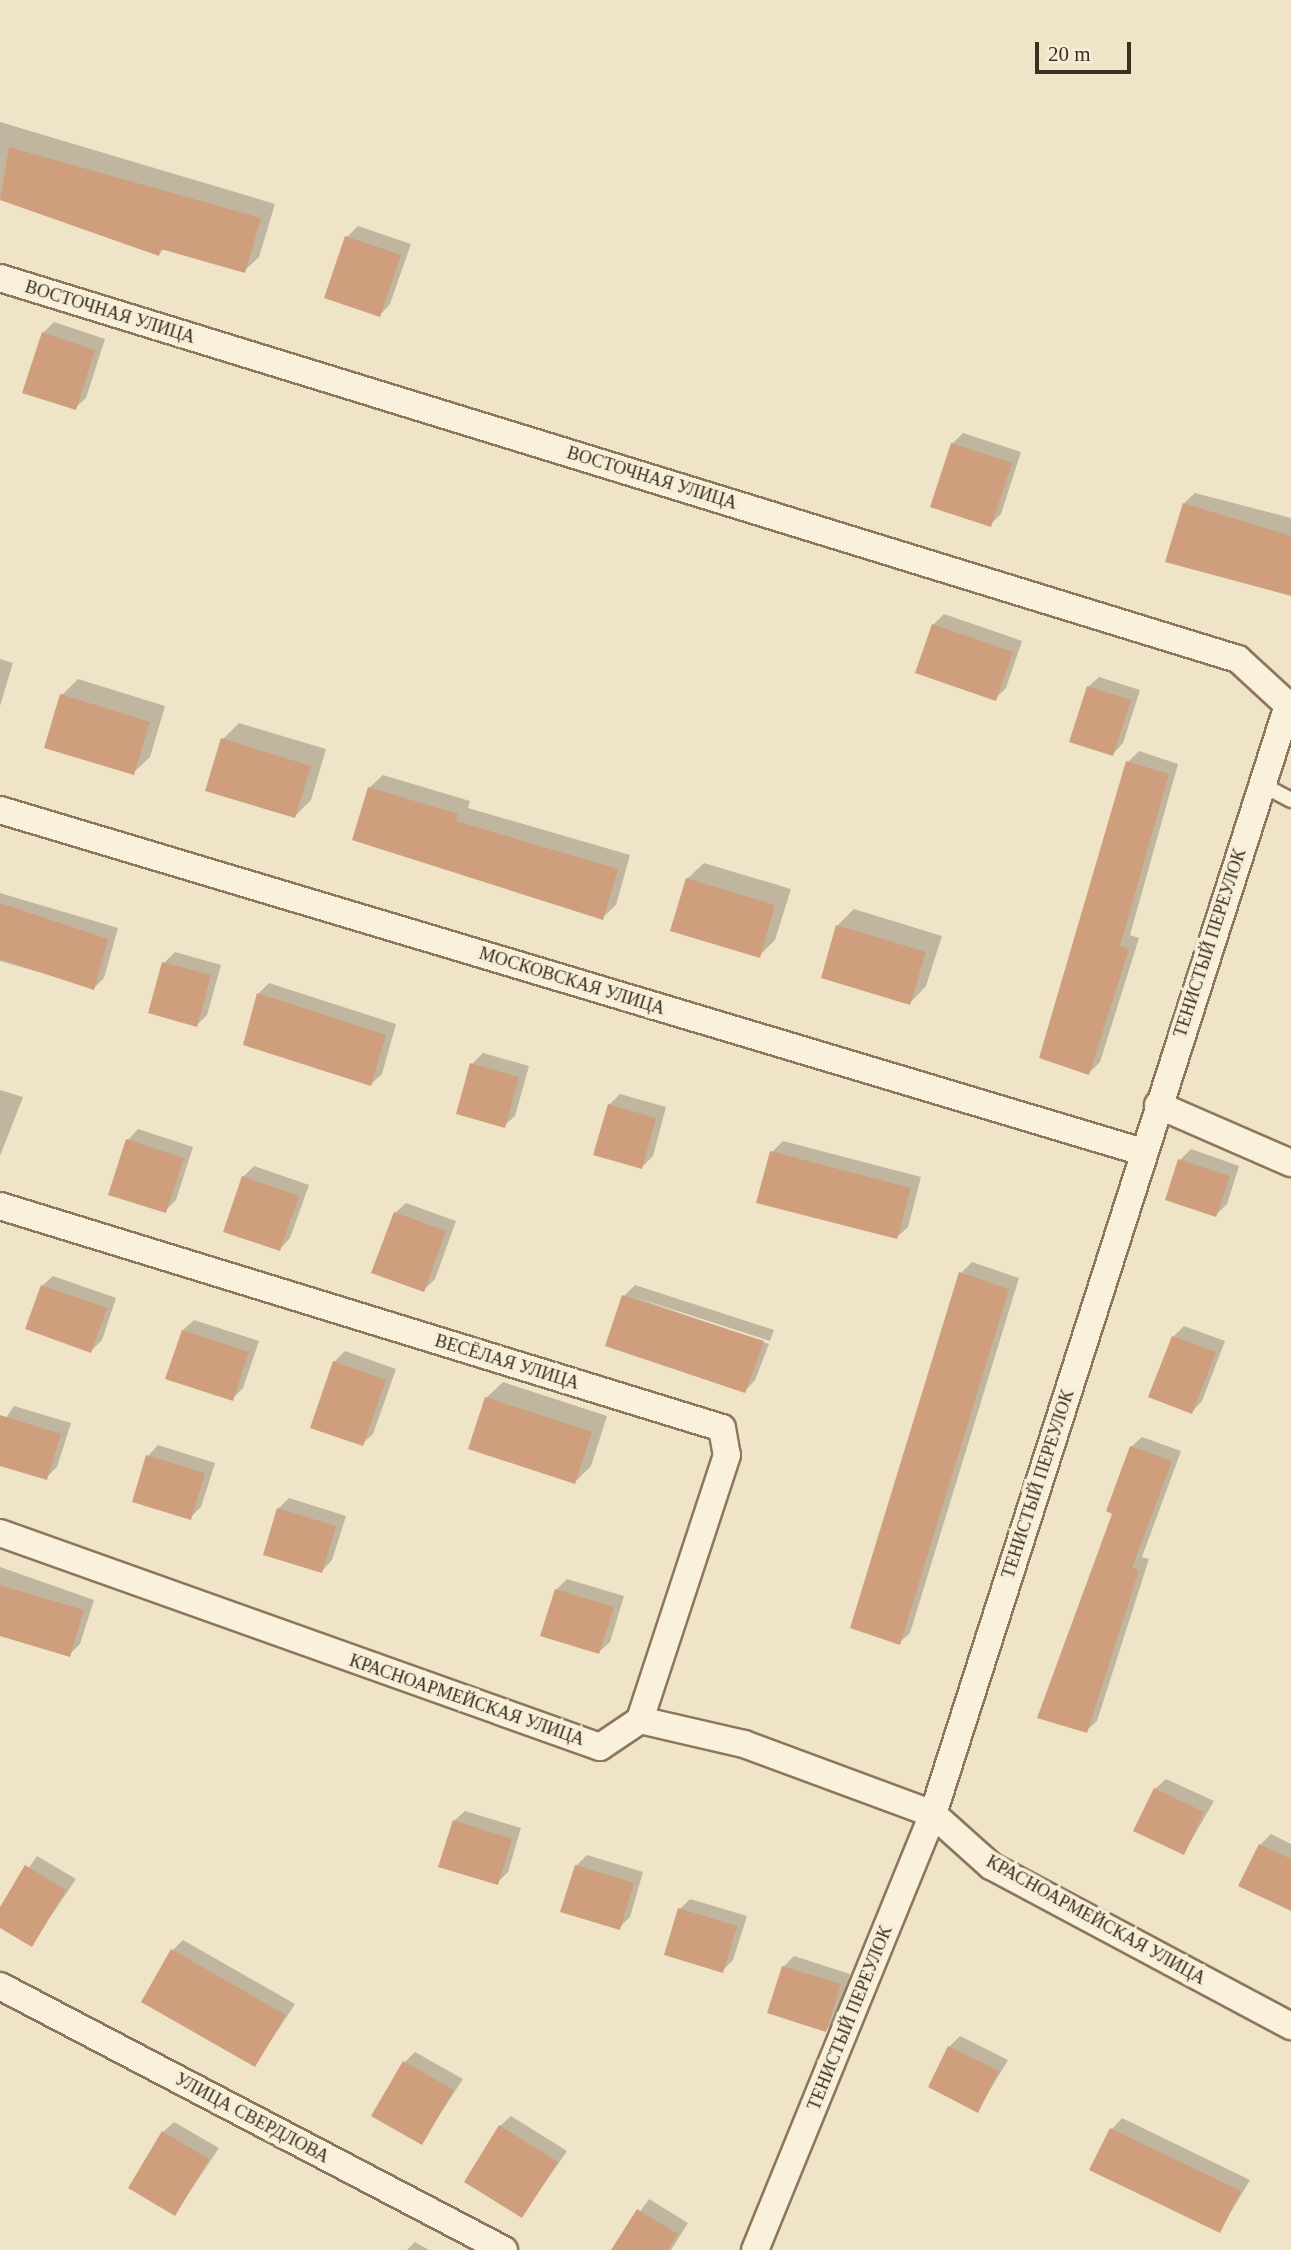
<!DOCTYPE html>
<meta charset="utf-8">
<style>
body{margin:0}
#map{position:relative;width:1291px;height:2250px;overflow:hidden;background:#f0e4c8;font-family:Georgia,serif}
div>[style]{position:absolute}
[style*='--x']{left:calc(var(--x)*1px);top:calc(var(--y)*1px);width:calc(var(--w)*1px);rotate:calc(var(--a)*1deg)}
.shadow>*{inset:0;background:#0003}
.building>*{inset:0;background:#cf9f7d}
.roads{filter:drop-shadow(2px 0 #8d765c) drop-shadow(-2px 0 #8d765c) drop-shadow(0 2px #8d765c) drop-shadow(0 -2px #8d765c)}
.service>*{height:14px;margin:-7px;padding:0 7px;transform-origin:7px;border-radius:7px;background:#faf1dc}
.minor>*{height:26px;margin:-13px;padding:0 13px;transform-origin:13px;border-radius:13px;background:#faf1dc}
span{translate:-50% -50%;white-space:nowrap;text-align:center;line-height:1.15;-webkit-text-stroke:7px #f7eed8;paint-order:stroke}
.street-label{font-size:18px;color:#3d2e20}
.scale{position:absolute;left:1035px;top:42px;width:96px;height:32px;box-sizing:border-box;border:4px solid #3d2e20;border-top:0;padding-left:9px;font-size:21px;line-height:24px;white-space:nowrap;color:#3d2e20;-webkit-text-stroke:5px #f7eed8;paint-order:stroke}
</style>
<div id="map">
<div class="shadow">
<i style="clip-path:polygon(0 122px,275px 204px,259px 257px,244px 271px,165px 248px,159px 254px,0 199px)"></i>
<i style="clip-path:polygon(358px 226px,411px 244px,390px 304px,380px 315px,347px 237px)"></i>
<i style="clip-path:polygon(54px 322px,105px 339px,86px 398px,75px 408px,43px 333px)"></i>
<i style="clip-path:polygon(963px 433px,1021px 452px,1001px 514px,990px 525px,952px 444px)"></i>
<i style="clip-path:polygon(1195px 493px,1291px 518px,1291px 594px,1184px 503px)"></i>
<i style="clip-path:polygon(944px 614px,1022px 641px,1006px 688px,995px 699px,933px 625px)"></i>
<i style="clip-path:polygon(0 659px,13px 663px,0 706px)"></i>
<i style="clip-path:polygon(1099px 677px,1140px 690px,1123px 743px,1113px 754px,1088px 687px)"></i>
<i style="clip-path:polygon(78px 679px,165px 706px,150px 757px,133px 773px,62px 695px)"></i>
<i style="clip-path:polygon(239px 723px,326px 749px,311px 800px,295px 816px,223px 739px)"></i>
<i style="clip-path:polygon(1139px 751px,1178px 764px,1130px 935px,1139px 938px,1100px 1062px,1089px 1073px,1128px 762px)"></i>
<i style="clip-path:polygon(383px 775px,470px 801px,468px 808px,630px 855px,616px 905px,602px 918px,369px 788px)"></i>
<i style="clip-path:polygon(704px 863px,791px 889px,775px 940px,759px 956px,687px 879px)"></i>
<i style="clip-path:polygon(0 893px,118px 928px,104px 978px,94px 988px,0 961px)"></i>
<i style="clip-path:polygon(854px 909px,942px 936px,926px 986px,910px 1003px,823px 977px,838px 925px)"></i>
<i style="clip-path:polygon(175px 952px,221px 965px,207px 1015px,197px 1025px,164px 963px)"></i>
<i style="clip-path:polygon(269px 983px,396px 1024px,382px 1074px,371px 1084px,258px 994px)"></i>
<i style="clip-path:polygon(483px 1053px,529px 1066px,515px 1116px,504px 1126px,472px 1064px)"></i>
<i style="clip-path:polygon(0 1090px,23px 1097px,0 1156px)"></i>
<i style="clip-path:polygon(620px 1094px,666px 1107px,653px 1156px,642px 1167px,609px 1105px)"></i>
<i style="clip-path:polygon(138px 1129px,193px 1147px,176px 1200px,165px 1211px,128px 1140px)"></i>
<i style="clip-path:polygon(783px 1141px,921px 1177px,908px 1227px,897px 1237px,772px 1152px)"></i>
<i style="clip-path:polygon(1191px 1149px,1239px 1166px,1227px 1204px,1216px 1215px,1180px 1160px)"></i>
<i style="clip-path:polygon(254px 1166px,309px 1185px,290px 1238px,280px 1249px,243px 1177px)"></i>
<i style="clip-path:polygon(406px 1203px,456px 1221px,435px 1279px,424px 1290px,395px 1213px)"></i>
<i style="clip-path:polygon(972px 1262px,1019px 1278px,910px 1633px,899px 1643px,961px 1273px)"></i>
<i style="clip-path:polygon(53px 1276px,116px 1298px,102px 1340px,91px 1351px,42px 1286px)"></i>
<i style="clip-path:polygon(635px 1285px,774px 1330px,770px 1341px,628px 1295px,769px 1344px,755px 1380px,745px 1391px,624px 1296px)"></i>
<i style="clip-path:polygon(194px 1320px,259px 1341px,243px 1388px,232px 1399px,183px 1330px)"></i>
<i style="clip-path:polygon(1184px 1326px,1225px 1341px,1202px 1401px,1192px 1412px,1173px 1337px)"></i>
<i style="clip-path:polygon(345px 1351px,396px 1369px,373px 1434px,362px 1444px,334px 1362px)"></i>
<i style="clip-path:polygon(503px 1382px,607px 1416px,591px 1466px,575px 1482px,486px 1398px)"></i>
<i style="clip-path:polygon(14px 1406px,71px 1423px,57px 1467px,46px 1478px,0 1464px,0 1427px)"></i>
<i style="clip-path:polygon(1142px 1437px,1181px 1451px,1142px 1557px,1149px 1559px,1097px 1721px,1086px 1731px,1114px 1512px,1131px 1447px)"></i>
<i style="clip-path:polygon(158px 1445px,215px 1463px,201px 1507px,190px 1518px,148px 1456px)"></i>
<i style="clip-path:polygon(289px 1498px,346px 1516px,332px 1560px,322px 1571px,278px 1509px)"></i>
<i style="clip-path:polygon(0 1567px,94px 1600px,80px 1644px,69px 1655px,0 1631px)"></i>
<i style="clip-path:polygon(567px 1579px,624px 1596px,610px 1642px,599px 1652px,556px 1590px)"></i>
<i style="clip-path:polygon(1166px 1779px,1214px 1801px,1184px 1853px,1155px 1789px)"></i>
<i style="clip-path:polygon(465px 1811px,521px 1828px,508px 1872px,497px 1883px,454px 1821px)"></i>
<i style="clip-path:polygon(1271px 1834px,1291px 1844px,1291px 1905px,1260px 1845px)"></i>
<i style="clip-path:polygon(587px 1855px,643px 1872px,630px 1917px,619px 1928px,576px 1866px)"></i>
<i style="clip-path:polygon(37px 1856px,76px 1879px,32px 1944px,0 1926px,0 1910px)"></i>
<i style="clip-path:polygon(690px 1899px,747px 1916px,733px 1960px,722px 1971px,680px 1909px)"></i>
<i style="clip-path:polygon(183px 1940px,295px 2004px,255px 2065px,173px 1950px)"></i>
<i style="clip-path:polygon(794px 1956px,850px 1974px,837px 2019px,826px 2030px,783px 1967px)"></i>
<i style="clip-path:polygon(960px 2036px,1008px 2060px,978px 2110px,949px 2047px)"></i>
<i style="clip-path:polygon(415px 2052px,463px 2079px,421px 2143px,405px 2062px)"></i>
<i style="clip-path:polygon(511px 2116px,567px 2151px,522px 2216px,500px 2126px)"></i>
<i style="clip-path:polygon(1122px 2118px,1250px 2180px,1220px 2230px,1112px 2129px)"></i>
<i style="clip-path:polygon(174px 2122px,219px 2148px,175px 2214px,163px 2132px)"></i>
<i style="clip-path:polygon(649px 2199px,688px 2223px,671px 2250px,613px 2250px)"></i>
<i style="clip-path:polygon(415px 2242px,429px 2250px,407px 2250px)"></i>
</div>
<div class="building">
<i style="clip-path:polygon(9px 147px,261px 218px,245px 273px,161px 249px,159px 256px,0 200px)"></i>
<i style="clip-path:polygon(345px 236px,401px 255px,380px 317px,324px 298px)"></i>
<i style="clip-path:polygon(42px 332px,95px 350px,76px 410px,22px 393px)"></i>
<i style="clip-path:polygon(951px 443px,1012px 463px,991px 527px,930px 507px)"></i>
<i style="clip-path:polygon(1183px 503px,1291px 536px,1291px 596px,1165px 562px)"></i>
<i style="clip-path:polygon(932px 624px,1013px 652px,996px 701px,915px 673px)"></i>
<i style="clip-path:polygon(1087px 686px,1131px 700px,1113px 756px,1069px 742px)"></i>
<i style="clip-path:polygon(60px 694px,150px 722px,134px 775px,44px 748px)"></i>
<i style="clip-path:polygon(221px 738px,311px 766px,295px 818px,205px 791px)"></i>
<i style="clip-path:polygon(1126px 761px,1169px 774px,1120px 946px,1129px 949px,1089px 1075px,1039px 1058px)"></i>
<i style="clip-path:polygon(368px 787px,458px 814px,456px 821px,618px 869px,603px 920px,352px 840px)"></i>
<i style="clip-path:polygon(686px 878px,775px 905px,760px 958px,670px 931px)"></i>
<i style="clip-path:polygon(0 903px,108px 939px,94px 990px,0 959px)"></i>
<i style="clip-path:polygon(836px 925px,926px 952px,910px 1005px,821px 978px)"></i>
<i style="clip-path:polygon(162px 962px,211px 975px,197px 1027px,148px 1013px)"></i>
<i style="clip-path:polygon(257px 993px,386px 1035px,371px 1086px,243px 1045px)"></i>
<i style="clip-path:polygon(470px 1063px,519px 1077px,505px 1128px,456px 1114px)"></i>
<i style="clip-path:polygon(608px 1104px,656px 1118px,642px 1169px,593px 1155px)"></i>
<i style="clip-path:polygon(126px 1139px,184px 1158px,166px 1213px,108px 1195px)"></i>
<i style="clip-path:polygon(770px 1151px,911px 1188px,897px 1239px,756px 1203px)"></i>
<i style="clip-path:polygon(1178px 1159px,1230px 1176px,1216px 1217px,1165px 1200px)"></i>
<i style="clip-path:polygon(242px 1176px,299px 1196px,280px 1251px,223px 1232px)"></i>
<i style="clip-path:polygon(394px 1212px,446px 1231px,424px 1292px,371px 1273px)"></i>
<i style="clip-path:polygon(959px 1272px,1009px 1289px,900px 1645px,850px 1628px)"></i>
<i style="clip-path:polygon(41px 1285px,107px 1308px,91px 1353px,25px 1329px)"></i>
<i style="clip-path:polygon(622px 1295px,764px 1341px,745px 1393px,605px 1346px)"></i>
<i style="clip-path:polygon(182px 1330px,249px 1352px,233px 1401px,165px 1379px)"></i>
<i style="clip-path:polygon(1172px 1336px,1216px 1352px,1192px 1414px,1148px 1397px)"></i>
<i style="clip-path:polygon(333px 1361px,386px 1380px,363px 1446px,310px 1428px)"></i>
<i style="clip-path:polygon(485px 1397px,592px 1432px,575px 1484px,468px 1449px)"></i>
<i style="clip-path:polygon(0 1415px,61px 1434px,47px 1480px,0 1466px)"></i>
<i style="clip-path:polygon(1130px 1446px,1172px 1461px,1132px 1568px,1139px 1570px,1087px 1733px,1037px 1718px,1112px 1514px,1106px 1511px)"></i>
<i style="clip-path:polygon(146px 1455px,205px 1473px,191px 1520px,132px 1502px)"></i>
<i style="clip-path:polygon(277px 1508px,336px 1526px,322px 1573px,263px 1555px)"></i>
<i style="clip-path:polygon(0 1585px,84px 1610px,70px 1657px,0 1636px)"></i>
<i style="clip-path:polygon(555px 1589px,614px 1607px,599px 1654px,540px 1636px)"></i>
<i style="clip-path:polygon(1154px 1788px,1204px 1812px,1184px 1855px,1133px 1831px)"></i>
<i style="clip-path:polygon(453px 1820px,512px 1839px,498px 1885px,438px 1867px)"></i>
<i style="clip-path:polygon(1259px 1844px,1291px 1859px,1291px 1911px,1238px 1886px)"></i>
<i style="clip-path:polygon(25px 1865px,66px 1890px,32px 1947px,0 1928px,0 1907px)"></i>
<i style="clip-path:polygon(575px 1865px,634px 1883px,620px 1930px,560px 1912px)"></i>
<i style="clip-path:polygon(678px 1908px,737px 1926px,723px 1973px,664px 1955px)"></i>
<i style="clip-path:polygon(171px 1949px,286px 2015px,255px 2067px,141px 2002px)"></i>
<i style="clip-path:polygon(782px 1966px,841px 1984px,826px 2032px,767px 2013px)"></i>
<i style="clip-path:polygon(948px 2046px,999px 2071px,978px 2113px,928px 2087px)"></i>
<i style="clip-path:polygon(403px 2061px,454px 2090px,422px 2145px,371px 2116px)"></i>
<i style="clip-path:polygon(499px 2125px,558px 2162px,522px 2218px,464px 2182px)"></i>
<i style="clip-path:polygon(1110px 2128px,1241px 2191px,1220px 2233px,1089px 2170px)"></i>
<i style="clip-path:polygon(162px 2131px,209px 2159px,175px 2216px,128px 2188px)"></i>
<i style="clip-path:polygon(637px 2209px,678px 2234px,668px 2250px,611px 2250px)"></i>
</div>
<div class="roads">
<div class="service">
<i style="--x:1261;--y:784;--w:34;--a:28"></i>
</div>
<div class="minor">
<i style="--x:0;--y:278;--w:1295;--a:17.11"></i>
<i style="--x:1238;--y:659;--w:68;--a:42.6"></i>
<i style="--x:1288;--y:705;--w:1164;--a:107.75"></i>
<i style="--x:933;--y:1814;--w:471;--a:112.2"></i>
<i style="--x:0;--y:810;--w:1193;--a:16.66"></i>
<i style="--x:1158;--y:1105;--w:145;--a:23.6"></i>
<i style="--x:0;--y:1206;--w:755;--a:17.09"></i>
<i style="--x:722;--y:1428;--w:27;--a:80"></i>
<i style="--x:727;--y:1455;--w:279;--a:108.2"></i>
<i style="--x:0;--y:1533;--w:637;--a:19.63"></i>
<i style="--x:600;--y:1747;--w:48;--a:-34"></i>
<i style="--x:640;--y:1720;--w:107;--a:13"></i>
<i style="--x:744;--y:1744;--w:202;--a:20.3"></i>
<i style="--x:933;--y:1814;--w:78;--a:41.9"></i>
<i style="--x:991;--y:1866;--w:340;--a:28.1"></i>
<i style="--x:0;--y:1986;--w:569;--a:27.65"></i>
</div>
</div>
<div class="street-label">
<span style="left:110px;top:312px;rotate:17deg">ВОСТОЧНАЯ УЛИЦА</span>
<span style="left:652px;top:478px;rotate:17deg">ВОСТОЧНАЯ УЛИЦА</span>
<span style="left:1210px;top:943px;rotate:-72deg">ТЕНИСТЫЙ ПЕРЕУЛОК</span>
<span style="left:572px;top:981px;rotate:17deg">МОСКОВСКАЯ УЛИЦА</span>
<span style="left:507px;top:1362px;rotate:17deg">ВЕСЁЛАЯ УЛИЦА</span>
<span style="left:1038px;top:1484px;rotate:-72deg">ТЕНИСТЫЙ ПЕРЕУЛОК</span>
<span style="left:467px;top:1700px;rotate:19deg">КРАСНОАРМЕЙСКАЯ УЛИЦА</span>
<span style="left:1096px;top:1920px;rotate:29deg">КРАСНОАРМЕЙСКАЯ УЛИЦА</span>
<span style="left:850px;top:2018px;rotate:-68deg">ТЕНИСТЫЙ ПЕРЕУЛОК</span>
<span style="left:252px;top:2118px;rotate:28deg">УЛИЦА СВЕРДЛОВА</span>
</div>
<div class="scale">20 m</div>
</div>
